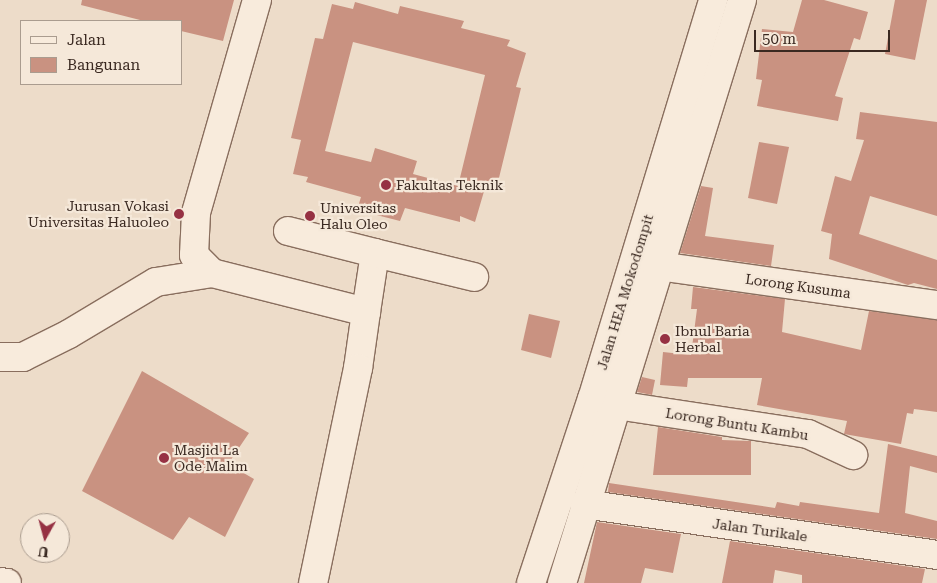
<!DOCTYPE html>
<style>
body{margin:0}
#map{position:relative;width:937px;height:583px;overflow:hidden;background:#eddcc9;font-family:"Roboto Serif",serif}
div>[style]{position:absolute}
[style*='--x']{left:calc(var(--x)*1px);top:calc(var(--y)*1px);width:calc(var(--w)*1px);rotate:calc(var(--a)*1deg)}
.building>*{inset:0;background:#c99281}
.roads{filter:drop-shadow(1px 0 #896e5e) drop-shadow(-1px 0 #896e5e) drop-shadow(0 1px #896e5e) drop-shadow(0 -1px #896e5e)}
.minor>*{height:28px;margin:-14px;padding:0 14px;transform-origin:14px;border-radius:14px;background:#f8ebdc}
.dots>*{width:14px;height:14px;translate:-50% -50%;box-sizing:border-box;border:2px solid #f5e8d9;border-radius:50%}
span{translate:-50% -50%;white-space:nowrap;text-align:center;line-height:1.15;-webkit-text-stroke:4.5px #f5e8d9;paint-order:stroke}
.poi-label{font-size:14px;color:#3a2921}
.left{translate:0 -50%;text-align:left}
.right{translate:-100% -50%;text-align:right}
.street-label{font-size:14px;color:#3a2921}
.legend{position:absolute;left:20px;top:20px;width:162px;height:65px;box-sizing:border-box;background:#f5e8d9;border:1px solid #aa9c8f;margin:0;padding:6px 9px;list-style:none;font-size:15px;color:#3a2921}
.legend li{display:flex;align-items:center;gap:10px;height:25px}
.legend b{width:25px;border:1px solid #aa9c8f}
.north{position:absolute;left:20px;top:513px;width:50px;height:50px;box-sizing:border-box;background:#f5e8d9;border:1px solid #aa9c8f;border-radius:50%;rotate:187deg;font-size:14px;font-weight:700;line-height:20px;text-align:center;color:#3a2921}
.north::after{content:'';display:block;margin:auto;width:18px;height:22px;background:#963143;clip-path:polygon(50% 0,100% 100%,50% 72%,0 100%)}
.scale{position:absolute;left:754px;top:30px;width:136px;height:22px;box-sizing:border-box;border:2px solid #3a2921;border-top:0;padding-left:6px;font-size:15px;line-height:18px;white-space:nowrap;color:#3a2921;-webkit-text-stroke:4px #f5e8d9;paint-order:stroke}
</style>
<div id="map">
<div class="building">
<i style="clip-path:polygon(82px 0,234px 0,223px 41px,181px 31px,181px 21px,144px 21px,81px 5px)"></i>
<i style="clip-path:polygon(802px 0,824px 0,868px 12px,860px 40px,854px 38px,835px 96px,843px 98px,838px 121px,757px 106px,762px 80px,756px 79px,762px 29px,793px 32px)"></i>
<i style="clip-path:polygon(895px 0,927px 0,915px 60px,885px 54px)"></i>
<i style="clip-path:polygon(evenodd,355px 2px,398px 14px,400px 6px,464px 21px,461px 28px,510px 40px,507px 46px,526px 53px,516px 87px,521px 88px,496px 190px,485px 188px,475px 222px,460px 216px,460px 222px,405px 208px,400px 221px,357px 210px,361px 197px,306px 182px,308px 177px,293px 174px,301px 140px,291px 138px,315px 38px,323px 39px,332px 4px,353px 9px,355px 2px,353px 42px,485px 75px,458px 186px,413px 174px,417px 161px,375px 148px,371px 162px,325px 151px,353px 42px)"></i>
<i style="clip-path:polygon(860px 112px,937px 122px,937px 216px,870px 196px,859px 234px,937px 260px,937px 289px,914px 283px,908px 285px,829px 259px,832px 234px,821px 231px,835px 176px,851px 181px,864px 140px,856px 139px)"></i>
<i style="clip-path:polygon(759px 142px,789px 147px,777px 204px,748px 198px)"></i>
<i style="clip-path:polygon(701px 186px,713px 188px,705px 236px,774px 245px,771px 266px,680px 253px)"></i>
<i style="clip-path:polygon(693px 287px,785px 299px,782px 332px,861px 350px,869px 311px,937px 320px,937px 412px,914px 409px,913px 414px,907px 413px,901px 444px,844px 434px,847px 421px,757px 405px,762px 378px,688px 378px,687px 387px,660px 385px,663px 352px,691px 355px,697px 309px,691px 309px)"></i>
<i style="clip-path:polygon(529px 314px,560px 321px,551px 358px,521px 350px)"></i>
<i style="clip-path:polygon(142px 371px,249px 433px,228px 464px,254px 479px,225px 537px,189px 517px,173px 540px,82px 491px)"></i>
<i style="clip-path:polygon(642px 377px,655px 380px,652px 395px,637px 392px)"></i>
<i style="clip-path:polygon(658px 427px,722px 437px,722px 440px,751px 441px,751px 475px,653px 475px)"></i>
<i style="clip-path:polygon(888px 444px,937px 456px,937px 473px,910px 466px,905px 513px,937px 521px,937px 539px,608px 492px,609px 483px,775px 508px,777px 502px,799px 506px,800px 502px,879px 513px)"></i>
<i style="clip-path:polygon(597px 522px,681px 534px,673px 573px,645px 568px,641px 583px,584px 583px)"></i>
<i style="clip-path:polygon(730px 541px,925px 569px,922px 583px,802px 583px,802px 575px,775px 570px,773px 583px,722px 583px)"></i>
</div>
<div class="roads">
<div class="minor">
<i style="--x:257;--y:0;--w:222;--a:106"></i>
<i style="--x:196;--y:213;--w:42;--a:92.7"></i>
<i style="--x:194;--y:255;--w:25;--a:45"></i>
<i style="--x:212;--y:273;--w:159;--a:14.2"></i>
<i style="--x:366;--y:312;--w:57;--a:98.1"></i>
<i style="--x:358;--y:368;--w:220;--a:101.8"></i>
<i style="--x:288;--y:231;--w:90;--a:14.2"></i>
<i style="--x:375;--y:253;--w:60;--a:98.7"></i>
<i style="--x:375;--y:253;--w:102;--a:13.6"></i>
<i style="--x:659;--y:266;--w:281;--a:8"></i>
<i style="--x:0;--y:357;--w:23;--a:0"></i>
<i style="--x:23;--y:357;--w:51;--a:-26.6"></i>
<i style="--x:69;--y:334;--w:101;--a:-30.9"></i>
<i style="--x:156;--y:282;--w:57;--a:-9.1"></i>
<i style="--x:616;--y:405;--w:194;--a:8.6"></i>
<i style="--x:808;--y:434;--w:50;--a:25"></i>
<i style="--x:584;--y:504;--w:357;--a:8.2"></i>
<i style="--x:0;--y:582;--w:7;--a:8"></i>
<i style="--x:531;--y:583;--w:194;--a:-71.7"></i>
<i style="--x:592;--y:399;--w:417;--a:-73.1"></i>
<i style="--x:562;--y:583;--w:610;--a:-72.84"></i>
</div>
</div>
<div class="dots">
<i style="left:386px;top:185px;background:#963143"></i>
<i style="left:179px;top:214px;background:#963143"></i>
<i style="left:310px;top:216px;background:#963143"></i>
<i style="left:665px;top:339px;background:#963143"></i>
<i style="left:164px;top:458px;background:#963143"></i>
</div>
<div class="poi-label">
<span class="left" style="left:396px;top:185px">Fakultas Teknik</span>
<span class="right" style="left:169px;top:214px">Jurusan Vokasi<br>Universitas Haluoleo</span>
<span class="left" style="left:320px;top:216px">Universitas<br>Halu Oleo</span>
<span class="left" style="left:675px;top:339px">Ibnul Baria<br>Herbal</span>
<span class="left" style="left:174px;top:458px">Masjid La<br>Ode Malim</span>
</div>
<div class="street-label">
<span style="left:798px;top:286px;rotate:8deg">Lorong Kusuma</span>
<span style="left:625px;top:292px;rotate:-73deg">Jalan HEA Mokodompit</span>
<span style="left:737px;top:424px;rotate:9deg">Lorong Buntu Kambu</span>
<span style="left:760px;top:530px;rotate:8deg">Jalan Turikale</span>
</div>
<ul class="legend">
<li><b style="height:6px;background:#f8ebdc"></b>Jalan</li>
<li><b style="height:14px;background:#c99281"></b>Bangunan</li>
</ul>
<div class="north">U</div>
<div class="scale">50 m</div>
</div>
